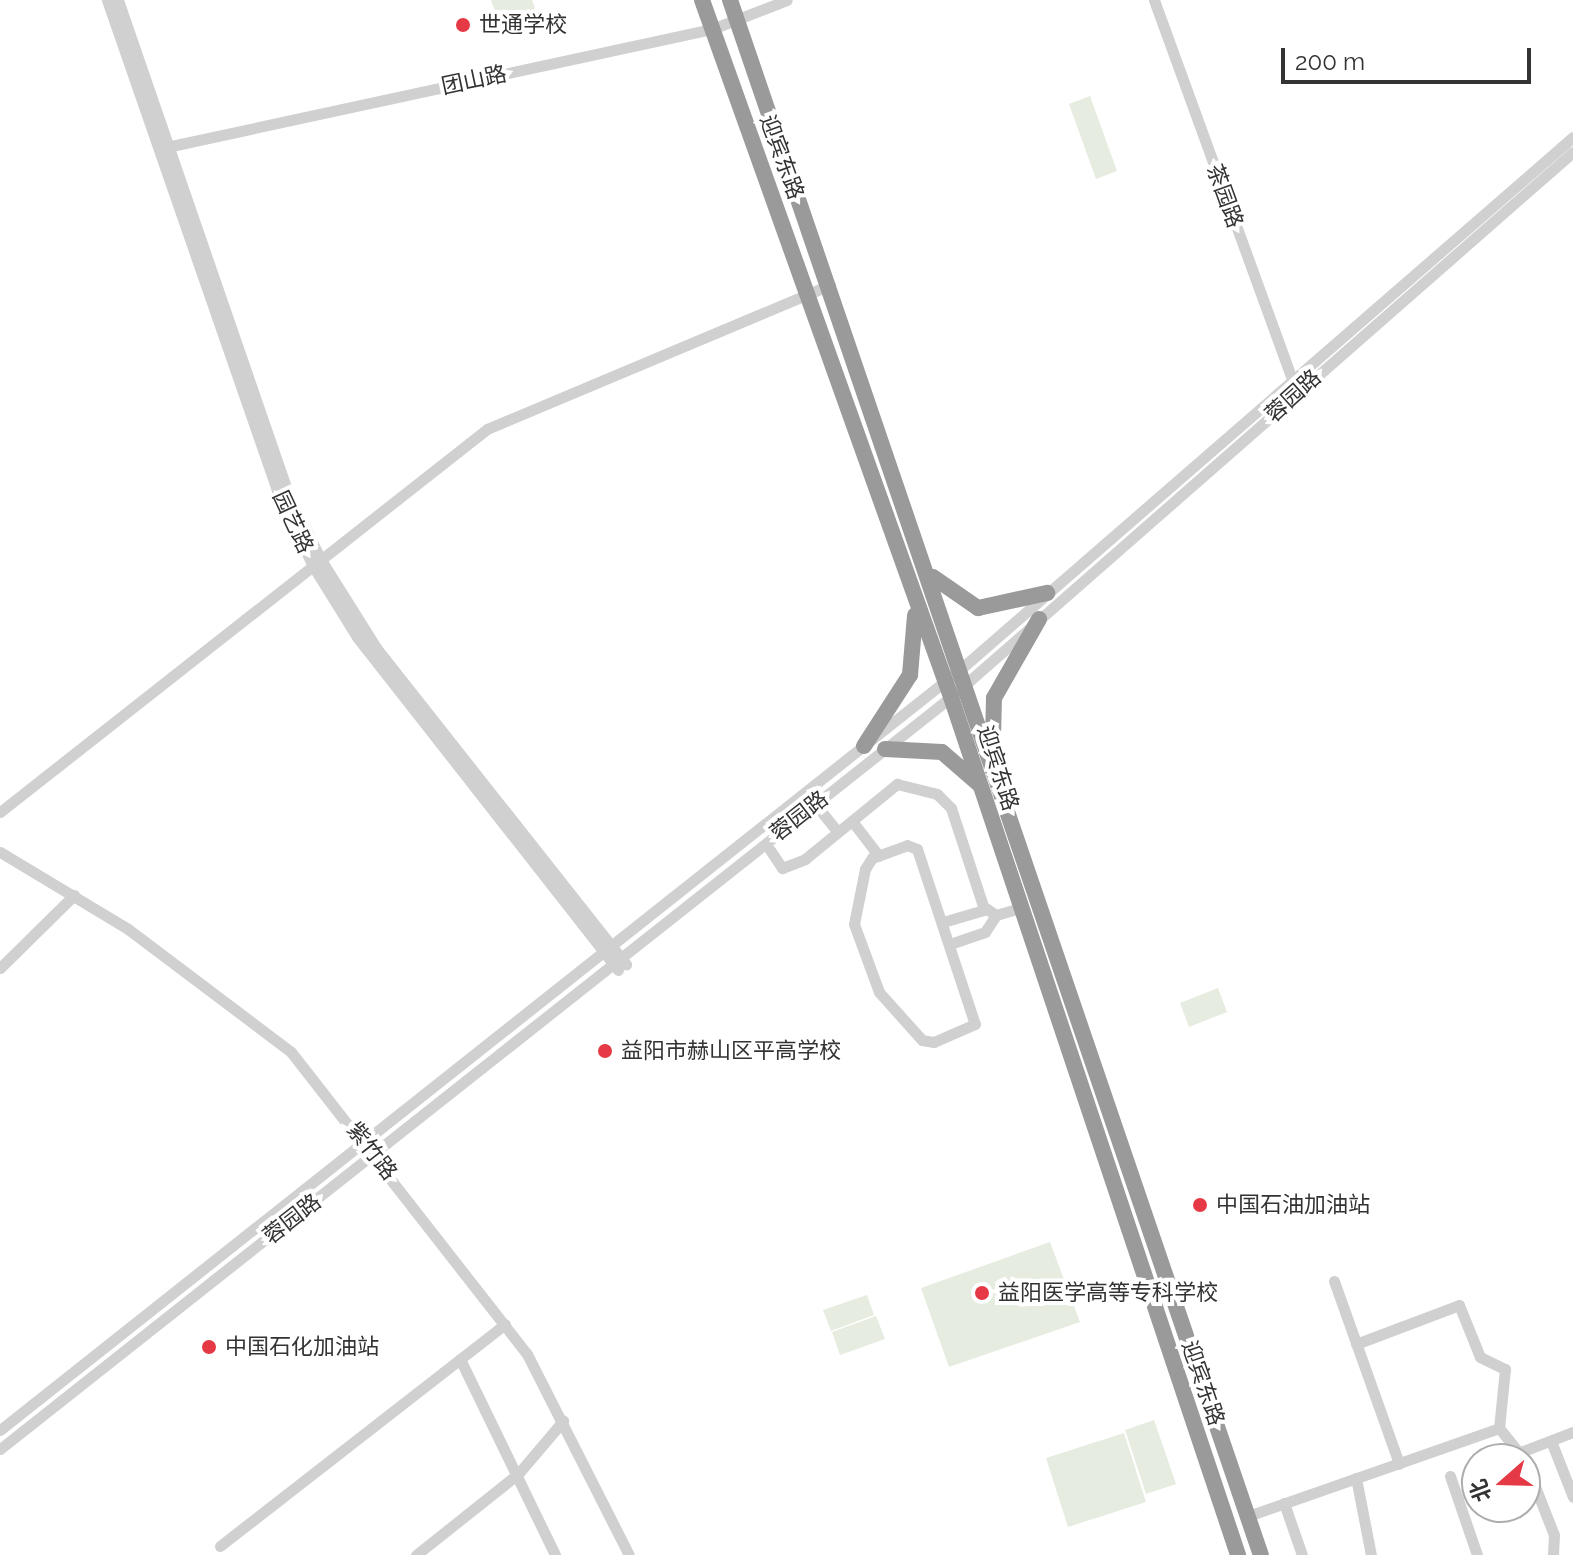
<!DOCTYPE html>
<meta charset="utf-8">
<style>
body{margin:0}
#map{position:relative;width:1573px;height:1555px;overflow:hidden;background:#fff;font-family:Raleway,"Noto Sans SC",sans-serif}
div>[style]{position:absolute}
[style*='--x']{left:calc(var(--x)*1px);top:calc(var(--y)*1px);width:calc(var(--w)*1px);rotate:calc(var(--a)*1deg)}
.green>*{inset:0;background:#e6ecdf}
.minor>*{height:11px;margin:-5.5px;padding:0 5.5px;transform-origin:5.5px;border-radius:5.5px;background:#d0d0d0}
.highway>*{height:16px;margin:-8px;padding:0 8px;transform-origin:8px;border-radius:8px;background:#9a9a9a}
.dots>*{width:22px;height:22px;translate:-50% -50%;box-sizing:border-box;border:4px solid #fff;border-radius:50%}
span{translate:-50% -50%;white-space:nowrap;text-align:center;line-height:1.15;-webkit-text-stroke:8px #fff;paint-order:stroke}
.poi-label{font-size:22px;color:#333}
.left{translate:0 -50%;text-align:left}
.street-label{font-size:22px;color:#333}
.north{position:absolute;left:1461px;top:1443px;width:80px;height:80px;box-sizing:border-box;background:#fff;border:2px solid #adadad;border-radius:50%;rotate:250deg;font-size:22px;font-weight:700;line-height:32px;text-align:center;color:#333}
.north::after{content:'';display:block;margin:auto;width:28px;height:36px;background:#e63946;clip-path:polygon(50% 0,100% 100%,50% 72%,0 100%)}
.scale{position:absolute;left:1281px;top:48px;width:250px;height:36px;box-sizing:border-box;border:4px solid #333;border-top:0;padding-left:10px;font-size:24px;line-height:28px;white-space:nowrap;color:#333;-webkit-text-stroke:6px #fff;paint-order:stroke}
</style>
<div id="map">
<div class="green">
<i style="clip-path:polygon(491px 0,532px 0,538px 16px,502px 30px)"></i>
<i style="clip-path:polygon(1090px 96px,1117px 171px,1096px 179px,1069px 104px)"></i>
<i style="clip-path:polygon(1218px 988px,1227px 1012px,1189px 1027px,1180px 1003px)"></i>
<i style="clip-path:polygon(1050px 1242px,1080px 1322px,949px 1367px,921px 1288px)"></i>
<i style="clip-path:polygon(867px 1295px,874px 1315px,831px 1331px,823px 1310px)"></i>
<i style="clip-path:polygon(876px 1316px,885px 1339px,840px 1355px,832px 1332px)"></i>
<i style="clip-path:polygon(1154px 1420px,1176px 1484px,1146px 1494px,1125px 1430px)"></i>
<i style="clip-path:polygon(1124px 1433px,1146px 1502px,1068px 1527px,1046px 1458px)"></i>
</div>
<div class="minor">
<i style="--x:107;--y:0;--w:525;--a:70.87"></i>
<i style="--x:279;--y:496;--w:78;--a:64.1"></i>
<i style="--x:313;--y:566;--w:84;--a:58.2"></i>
<i style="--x:357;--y:637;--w:423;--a:51.9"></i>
<i style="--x:118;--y:0;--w:521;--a:70.97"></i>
<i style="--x:288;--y:493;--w:75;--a:63.8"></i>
<i style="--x:321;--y:560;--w:105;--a:57.8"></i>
<i style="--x:377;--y:649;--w:402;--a:51.7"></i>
<i style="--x:1154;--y:0;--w:409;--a:70"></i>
<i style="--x:162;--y:148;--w:563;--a:-12.21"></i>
<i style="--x:712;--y:29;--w:80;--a:-21.1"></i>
<i style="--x:820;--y:810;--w:28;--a:51"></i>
<i style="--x:0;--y:812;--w:620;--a:-38.18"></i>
<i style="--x:487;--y:429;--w:372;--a:-22.8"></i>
<i style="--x:852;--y:821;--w:44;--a:52.4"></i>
<i style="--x:907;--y:845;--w:11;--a:22"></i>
<i style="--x:917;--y:849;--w:184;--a:71.7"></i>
<i style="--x:975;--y:1024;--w:45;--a:156.3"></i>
<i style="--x:934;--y:1042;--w:12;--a:-171"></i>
<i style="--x:922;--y:1040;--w:64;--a:-131.9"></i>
<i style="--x:879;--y:992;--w:72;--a:-110.2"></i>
<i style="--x:854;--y:924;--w:56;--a:-78.7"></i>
<i style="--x:865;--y:869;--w:13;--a:-58"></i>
<i style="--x:872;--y:858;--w:37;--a:-20"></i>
<i style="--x:770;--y:850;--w:22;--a:56"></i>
<i style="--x:782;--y:868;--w:25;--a:-21"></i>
<i style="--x:805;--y:859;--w:119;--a:-39.2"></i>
<i style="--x:897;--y:784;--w:41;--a:14"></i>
<i style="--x:937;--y:794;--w:20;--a:45"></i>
<i style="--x:951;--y:808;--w:106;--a:71.9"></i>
<i style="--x:0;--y:852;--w:149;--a:31"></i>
<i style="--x:128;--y:929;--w:204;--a:37"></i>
<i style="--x:291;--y:1052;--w:383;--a:52"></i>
<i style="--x:527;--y:1354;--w:225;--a:63.1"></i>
<i style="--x:996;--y:915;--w:26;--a:-16"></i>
<i style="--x:943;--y:922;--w:46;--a:-16.5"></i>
<i style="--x:987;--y:909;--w:11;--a:34"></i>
<i style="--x:996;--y:915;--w:20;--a:123"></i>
<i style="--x:985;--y:932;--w:37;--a:161"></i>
<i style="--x:0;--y:968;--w:104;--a:-44.6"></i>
<i style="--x:1334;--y:1281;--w:194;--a:70.4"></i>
<i style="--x:1356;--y:1344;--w:110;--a:-20.7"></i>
<i style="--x:1459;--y:1305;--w:56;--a:68"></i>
<i style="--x:1480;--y:1357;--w:28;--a:26"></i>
<i style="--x:1505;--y:1369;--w:59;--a:95.8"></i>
<i style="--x:460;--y:1359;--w:218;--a:64.1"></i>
<i style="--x:0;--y:1430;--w:1229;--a:-38.39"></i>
<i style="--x:963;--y:667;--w:808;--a:-40.99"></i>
<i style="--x:1551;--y:1441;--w:60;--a:68.6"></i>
<i style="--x:0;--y:1449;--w:1212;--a:-38.34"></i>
<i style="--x:951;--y:697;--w:827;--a:-41.23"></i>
<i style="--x:1502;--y:1459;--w:76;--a:-20.8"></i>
<i style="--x:1525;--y:1461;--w:79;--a:68.6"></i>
<i style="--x:1554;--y:1535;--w:20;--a:93"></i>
<i style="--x:1476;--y:1468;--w:1;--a:0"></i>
<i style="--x:1450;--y:1476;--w:83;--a:71.1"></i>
<i style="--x:1356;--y:1478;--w:78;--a:79"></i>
<i style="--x:1284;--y:1503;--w:55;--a:70.9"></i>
<i style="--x:1248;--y:1516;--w:266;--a:-19.3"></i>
<i style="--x:1499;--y:1428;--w:40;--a:51"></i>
<i style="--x:220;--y:1546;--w:361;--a:-37.9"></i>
<i style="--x:416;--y:1555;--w:130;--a:-38.5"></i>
<i style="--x:518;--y:1474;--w:70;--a:-49.7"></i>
</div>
<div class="highway">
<i style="--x:702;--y:0;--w:740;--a:70.34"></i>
<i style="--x:951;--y:697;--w:905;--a:71.5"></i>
<i style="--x:730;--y:0;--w:1643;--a:71.15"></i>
<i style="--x:933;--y:577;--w:55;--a:34.6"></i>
<i style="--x:978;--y:608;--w:71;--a:-12.3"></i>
<i style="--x:993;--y:738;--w:40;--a:-88.6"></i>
<i style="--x:994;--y:698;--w:91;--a:-60.3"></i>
<i style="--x:864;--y:746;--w:85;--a:-57.1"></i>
<i style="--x:910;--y:675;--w:60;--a:-85.2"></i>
<i style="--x:885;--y:749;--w:57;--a:3"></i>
<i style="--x:942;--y:752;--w:49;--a:40.9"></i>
</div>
<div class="dots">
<i style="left:463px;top:25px;background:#e63946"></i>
<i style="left:605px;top:1051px;background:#e63946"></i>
<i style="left:1200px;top:1205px;background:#e63946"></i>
<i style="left:982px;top:1293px;background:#e63946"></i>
<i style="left:209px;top:1347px;background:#e63946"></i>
</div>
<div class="poi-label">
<span class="left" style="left:479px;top:25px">世通学校</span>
<span class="left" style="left:621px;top:1051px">益阳市赫山区平高学校</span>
<span class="left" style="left:1216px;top:1205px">中国石油加油站</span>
<span class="left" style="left:998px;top:1293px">益阳医学高等专科学校</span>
<span class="left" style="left:225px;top:1347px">中国石化加油站</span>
</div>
<div class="street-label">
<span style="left:474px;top:80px;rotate:-12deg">团山路</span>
<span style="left:782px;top:157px;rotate:70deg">迎宾东路</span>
<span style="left:1225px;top:196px;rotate:70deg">茶园路</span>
<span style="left:1293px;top:396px;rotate:-42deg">蓉园路</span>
<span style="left:293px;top:522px;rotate:65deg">园艺路</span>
<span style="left:998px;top:768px;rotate:72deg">迎宾东路</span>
<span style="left:799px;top:816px;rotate:-38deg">蓉园路</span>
<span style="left:372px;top:1151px;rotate:52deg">紫竹路</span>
<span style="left:292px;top:1219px;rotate:-38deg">蓉园路</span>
<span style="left:1203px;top:1383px;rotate:71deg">迎宾东路</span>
</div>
<div class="north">北</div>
<div class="scale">200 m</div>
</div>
